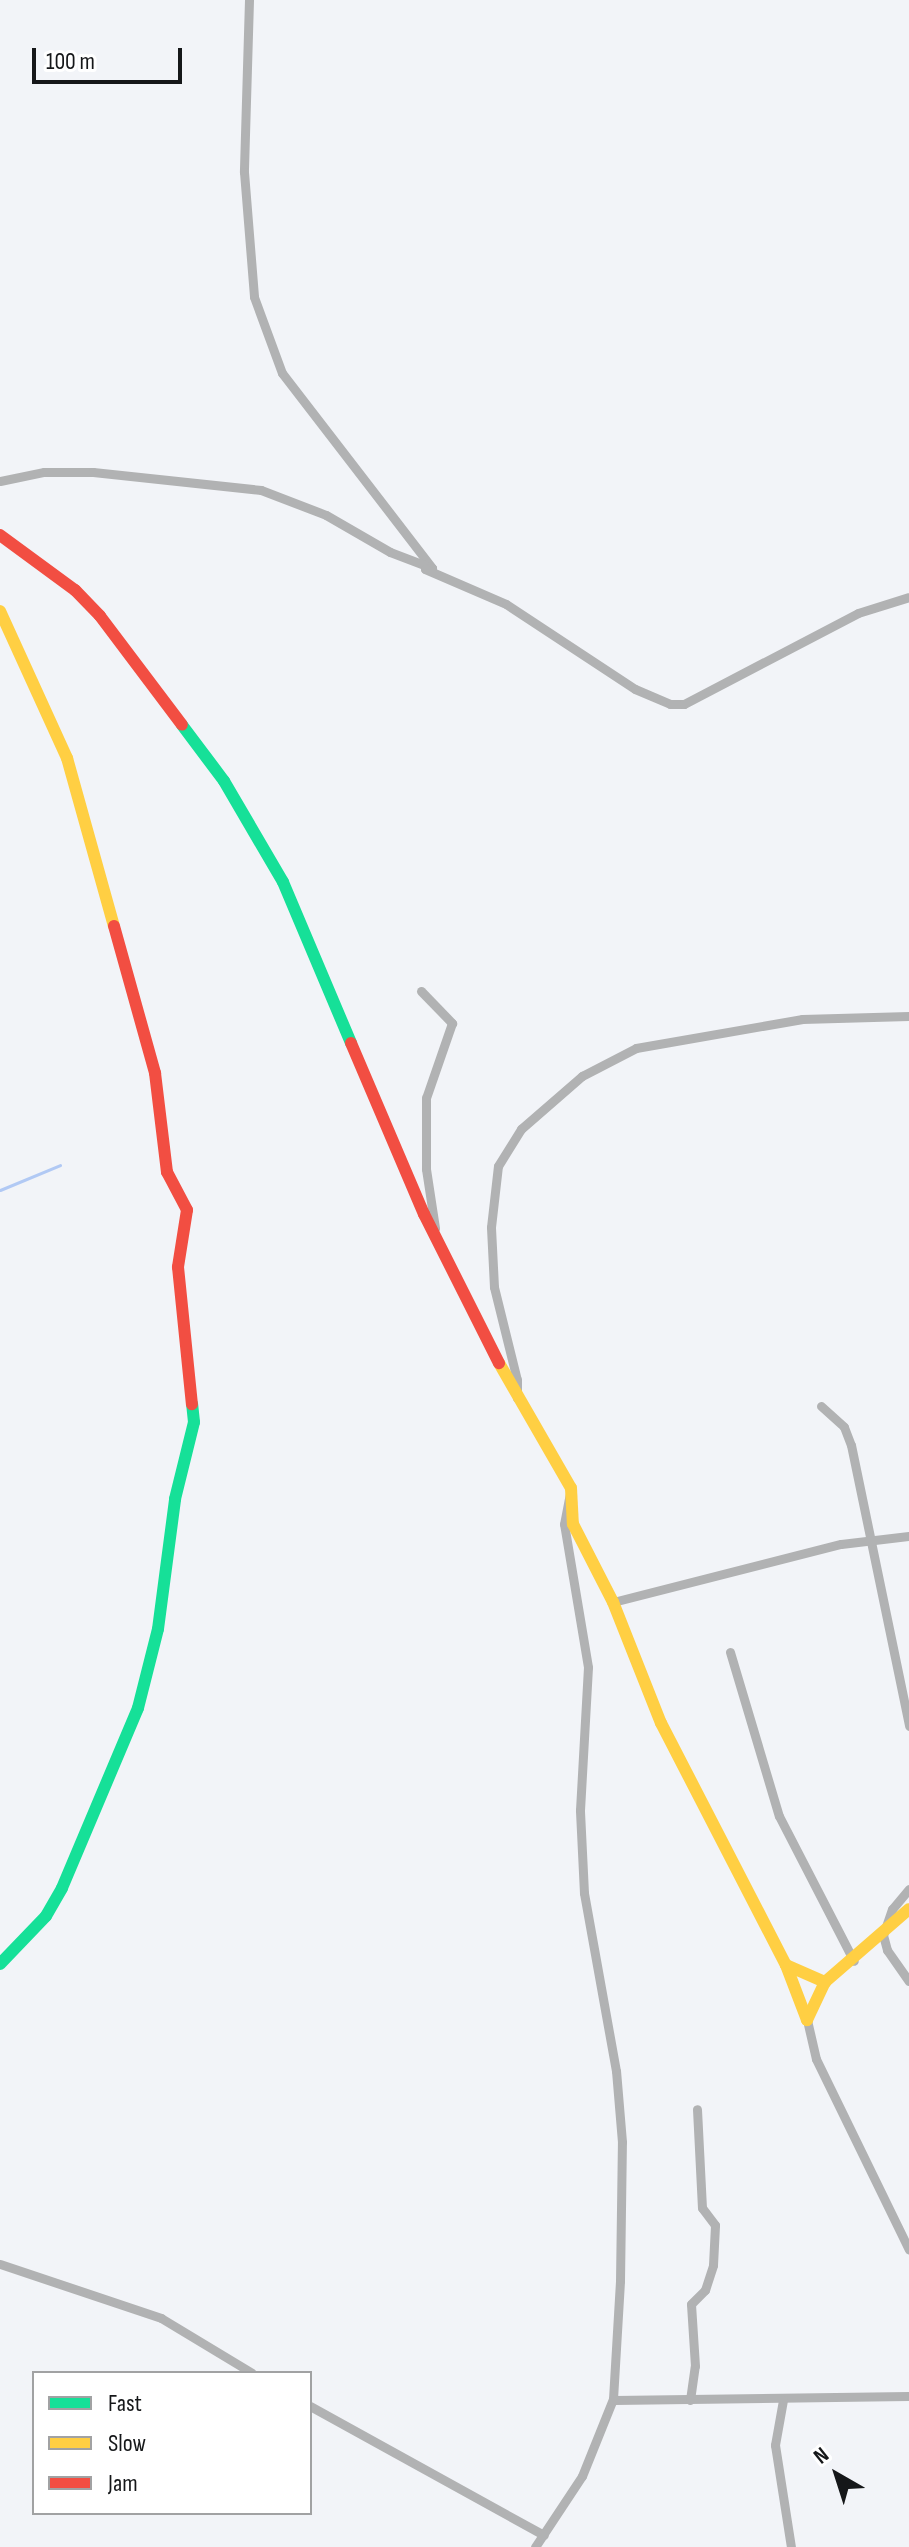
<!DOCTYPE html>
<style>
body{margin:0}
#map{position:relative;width:909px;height:2547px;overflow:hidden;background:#f2f4f8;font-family:"Sofia Sans Condensed",sans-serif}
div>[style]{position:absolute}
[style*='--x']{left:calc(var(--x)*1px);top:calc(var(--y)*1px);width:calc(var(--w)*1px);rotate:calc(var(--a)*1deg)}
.stream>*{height:3px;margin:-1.5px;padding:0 1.5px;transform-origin:1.5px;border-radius:1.5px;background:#b1c9f4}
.street>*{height:9px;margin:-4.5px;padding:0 4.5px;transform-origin:4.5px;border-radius:4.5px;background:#b1b2b3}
.fast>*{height:12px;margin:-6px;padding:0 6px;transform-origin:6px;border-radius:6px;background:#16e098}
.slow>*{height:12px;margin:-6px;padding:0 6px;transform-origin:6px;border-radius:6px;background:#ffcf43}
.jam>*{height:12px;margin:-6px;padding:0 6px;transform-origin:6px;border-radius:6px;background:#f24e42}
span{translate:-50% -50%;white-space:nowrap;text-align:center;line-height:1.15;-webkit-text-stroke:6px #fff;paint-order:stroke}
.legend{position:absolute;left:32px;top:2371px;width:280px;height:144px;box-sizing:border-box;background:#fff;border:2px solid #a1a2a3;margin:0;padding:10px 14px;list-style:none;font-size:24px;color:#151719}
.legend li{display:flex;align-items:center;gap:16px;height:40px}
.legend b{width:40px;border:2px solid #a1a2a3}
.north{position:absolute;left:797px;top:2435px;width:80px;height:80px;-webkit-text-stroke:6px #fff;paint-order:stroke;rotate:321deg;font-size:22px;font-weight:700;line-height:32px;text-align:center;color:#151719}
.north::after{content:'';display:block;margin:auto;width:28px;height:36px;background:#151719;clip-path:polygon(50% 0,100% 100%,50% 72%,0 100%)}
.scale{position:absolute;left:32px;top:48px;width:150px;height:36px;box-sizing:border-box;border:4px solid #151719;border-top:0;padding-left:10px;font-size:24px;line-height:28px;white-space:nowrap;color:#151719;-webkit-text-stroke:6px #fff;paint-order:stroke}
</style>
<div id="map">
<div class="stream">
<i style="--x:0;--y:1190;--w:65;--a:-22.6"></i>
</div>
<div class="street">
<i style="--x:249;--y:0;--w:172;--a:91.7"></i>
<i style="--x:244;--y:172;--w:125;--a:85.4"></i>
<i style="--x:254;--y:297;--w:81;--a:69.8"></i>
<i style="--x:282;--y:373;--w:246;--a:52.4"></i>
<i style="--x:0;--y:481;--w:45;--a:-11.6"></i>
<i style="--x:44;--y:472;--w:49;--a:0"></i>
<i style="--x:93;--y:472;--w:169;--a:6.1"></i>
<i style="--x:261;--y:490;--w:70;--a:21"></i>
<i style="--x:326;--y:515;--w:74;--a:30"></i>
<i style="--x:390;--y:552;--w:45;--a:20.9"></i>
<i style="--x:432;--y:568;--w:7;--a:172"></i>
<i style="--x:425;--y:569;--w:88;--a:23.4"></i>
<i style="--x:506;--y:604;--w:154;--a:33.4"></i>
<i style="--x:635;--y:689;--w:38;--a:23"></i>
<i style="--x:670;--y:704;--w:14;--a:0"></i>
<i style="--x:684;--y:704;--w:196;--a:-27.6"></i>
<i style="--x:858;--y:613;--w:53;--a:-17.4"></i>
<i style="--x:421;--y:991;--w:45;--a:45.9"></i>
<i style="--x:452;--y:1023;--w:79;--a:109.1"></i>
<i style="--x:426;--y:1098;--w:71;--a:90"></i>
<i style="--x:426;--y:1169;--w:60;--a:81.3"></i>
<i style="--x:517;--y:1398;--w:18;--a:-90"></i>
<i style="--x:517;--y:1380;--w:96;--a:-103.9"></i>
<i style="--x:494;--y:1287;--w:60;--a:-92.9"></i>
<i style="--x:491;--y:1227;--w:61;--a:-83.5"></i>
<i style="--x:498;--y:1166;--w:44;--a:-58.1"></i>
<i style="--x:521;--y:1129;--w:81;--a:-41"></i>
<i style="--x:582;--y:1076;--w:61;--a:-27.4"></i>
<i style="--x:636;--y:1048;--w:169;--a:-9.9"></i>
<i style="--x:802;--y:1019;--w:107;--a:-1.6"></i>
<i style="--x:821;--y:1406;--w:31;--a:42"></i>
<i style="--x:844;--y:1427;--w:19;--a:69"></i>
<i style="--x:851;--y:1445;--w:287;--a:78.3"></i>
<i style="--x:613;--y:1602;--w:235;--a:-14.3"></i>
<i style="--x:841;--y:1544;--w:68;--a:-6.7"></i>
<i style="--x:730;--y:1652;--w:171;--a:73.4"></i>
<i style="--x:779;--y:1816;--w:163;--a:62.7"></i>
<i style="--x:909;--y:1889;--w:26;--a:130"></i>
<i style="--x:892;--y:1909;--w:28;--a:109"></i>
<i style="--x:883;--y:1935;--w:16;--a:75"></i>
<i style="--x:887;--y:1950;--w:38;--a:55"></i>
<i style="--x:807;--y:2020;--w:40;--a:77"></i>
<i style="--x:816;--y:2059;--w:212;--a:64"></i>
<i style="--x:0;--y:2264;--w:170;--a:18.5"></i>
<i style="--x:161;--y:2318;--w:106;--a:31.1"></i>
<i style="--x:614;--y:2400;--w:295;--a:-0.8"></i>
<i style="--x:690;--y:2400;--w:34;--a:-82"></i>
<i style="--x:695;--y:2366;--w:62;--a:-93.7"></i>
<i style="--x:691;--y:2304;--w:20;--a:-45"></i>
<i style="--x:705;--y:2290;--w:26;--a:-72"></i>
<i style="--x:713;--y:2265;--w:40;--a:-87.1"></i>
<i style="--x:715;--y:2225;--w:21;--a:-127"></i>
<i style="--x:702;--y:2208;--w:99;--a:-92.9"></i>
<i style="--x:783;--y:2400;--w:46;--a:100.1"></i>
<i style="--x:775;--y:2445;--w:103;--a:81.1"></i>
<i style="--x:310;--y:2406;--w:267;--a:28.9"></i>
<i style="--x:535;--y:2547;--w:85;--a:-56.5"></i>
<i style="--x:582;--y:2476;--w:83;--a:-68.1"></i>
<i style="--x:613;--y:2399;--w:118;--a:-86.6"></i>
<i style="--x:620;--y:2281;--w:139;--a:-89.2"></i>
<i style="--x:622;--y:2142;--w:71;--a:-94.8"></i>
<i style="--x:616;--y:2071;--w:181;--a:-100.2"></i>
<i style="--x:584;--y:1893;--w:83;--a:-92.8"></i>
<i style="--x:580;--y:1810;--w:143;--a:-86.8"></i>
<i style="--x:588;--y:1667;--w:145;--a:-99.5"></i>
<i style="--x:564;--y:1524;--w:33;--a:-79"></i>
</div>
<div class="fast">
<i style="--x:182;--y:725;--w:70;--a:53.1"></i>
<i style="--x:224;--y:781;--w:117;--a:59.7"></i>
<i style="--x:283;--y:882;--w:175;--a:67.1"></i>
<i style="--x:0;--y:1964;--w:66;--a:-46.2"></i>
<i style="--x:46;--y:1916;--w:32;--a:-60"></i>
<i style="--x:62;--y:1888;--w:195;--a:-67.1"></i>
<i style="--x:138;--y:1708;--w:81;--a:-75.8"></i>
<i style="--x:158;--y:1629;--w:131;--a:-82.5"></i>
<i style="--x:175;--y:1499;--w:79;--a:-76.1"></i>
<i style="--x:194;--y:1422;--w:18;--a:-96"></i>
</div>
<div class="slow">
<i style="--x:0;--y:611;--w:162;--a:65.5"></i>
<i style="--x:67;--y:758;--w:174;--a:74.4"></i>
<i style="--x:499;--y:1363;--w:144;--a:60.1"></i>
<i style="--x:571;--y:1488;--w:36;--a:87"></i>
<i style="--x:573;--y:1524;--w:88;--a:62.9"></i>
<i style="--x:613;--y:1602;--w:130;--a:68.4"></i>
<i style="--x:661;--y:1723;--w:272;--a:62.7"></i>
<i style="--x:786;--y:1965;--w:59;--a:69.1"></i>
<i style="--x:786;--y:1965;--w:43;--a:23.6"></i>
<i style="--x:807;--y:2020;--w:42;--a:-64.7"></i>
<i style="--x:825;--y:1982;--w:111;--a:-41"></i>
</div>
<div class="jam">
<i style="--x:0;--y:535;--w:93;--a:36.3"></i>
<i style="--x:75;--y:590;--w:36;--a:46"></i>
<i style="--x:100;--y:616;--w:136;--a:53"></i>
<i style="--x:114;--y:926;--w:153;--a:74.4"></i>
<i style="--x:155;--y:1073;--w:100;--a:83.1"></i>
<i style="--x:167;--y:1172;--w:43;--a:62.2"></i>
<i style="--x:187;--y:1210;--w:58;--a:99"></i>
<i style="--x:178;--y:1267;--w:138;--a:84.2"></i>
<i style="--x:351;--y:1043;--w:186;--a:66.9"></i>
<i style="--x:424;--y:1214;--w:167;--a:63.3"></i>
</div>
<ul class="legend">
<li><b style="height:10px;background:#16e098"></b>Fast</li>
<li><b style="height:10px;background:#ffcf43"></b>Slow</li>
<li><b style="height:10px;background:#f24e42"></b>Jam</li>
</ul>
<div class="north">N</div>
<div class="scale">100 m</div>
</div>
